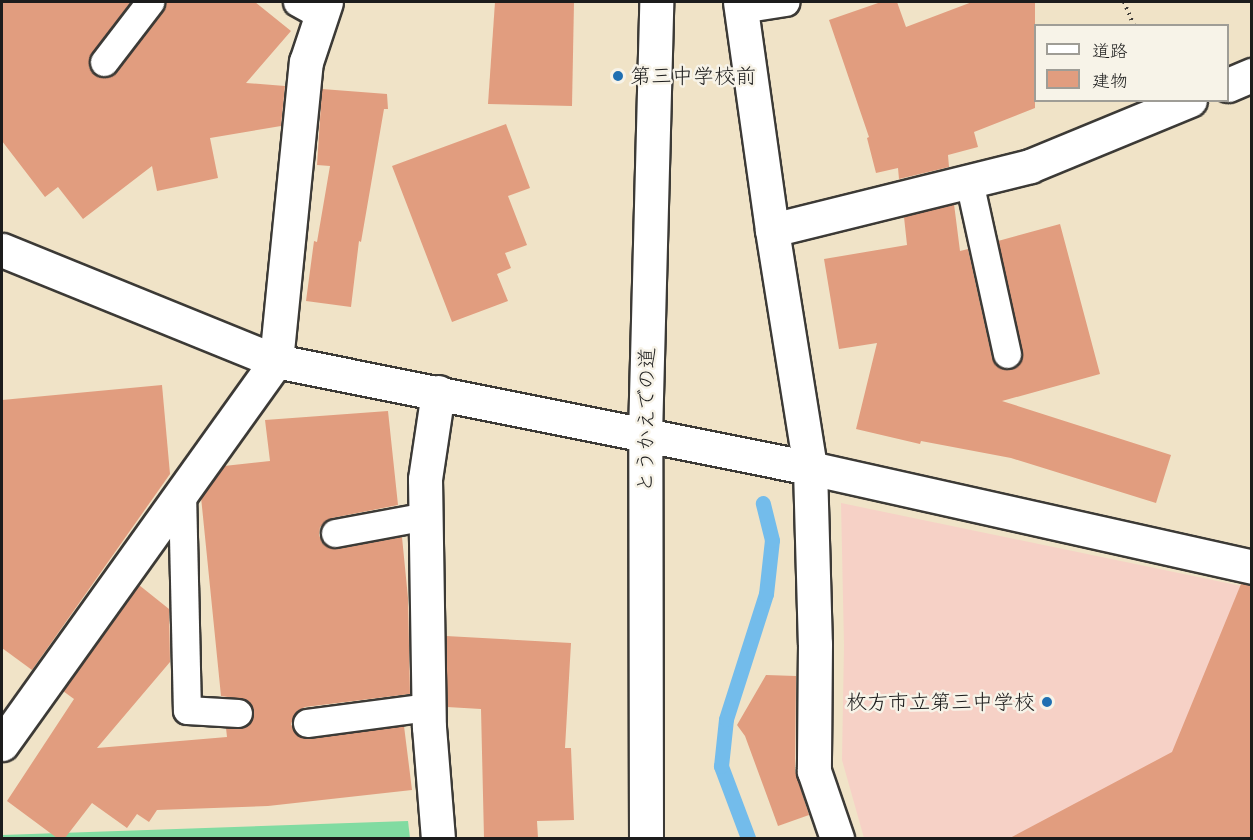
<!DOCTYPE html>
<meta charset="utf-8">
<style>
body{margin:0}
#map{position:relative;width:1253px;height:840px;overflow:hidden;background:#f0e3c7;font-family:"Patrick Hand","Klee One",sans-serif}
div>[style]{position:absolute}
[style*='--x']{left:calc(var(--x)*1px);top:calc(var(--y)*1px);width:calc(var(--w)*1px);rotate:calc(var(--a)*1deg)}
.built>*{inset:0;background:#f6d1c6}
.green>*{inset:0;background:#81dba1}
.stream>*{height:15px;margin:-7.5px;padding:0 7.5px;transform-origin:7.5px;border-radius:7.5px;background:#73bceb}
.building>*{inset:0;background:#e19d7f}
.path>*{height:4px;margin-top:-2px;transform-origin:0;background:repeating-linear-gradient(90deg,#3c3a36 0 1.5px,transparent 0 6px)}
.roads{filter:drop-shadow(2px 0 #3c3a36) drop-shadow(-2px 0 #3c3a36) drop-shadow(0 2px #3c3a36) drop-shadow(0 -2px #3c3a36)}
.service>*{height:27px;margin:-13.5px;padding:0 13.5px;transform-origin:13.5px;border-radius:13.5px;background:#fff}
.minor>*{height:33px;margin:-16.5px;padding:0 16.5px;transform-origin:16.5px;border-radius:16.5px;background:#fff}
.tertiary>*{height:33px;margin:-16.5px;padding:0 16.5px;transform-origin:16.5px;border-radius:16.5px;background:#fff}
.dots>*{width:16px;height:16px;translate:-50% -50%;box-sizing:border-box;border:3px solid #f7f3e8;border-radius:50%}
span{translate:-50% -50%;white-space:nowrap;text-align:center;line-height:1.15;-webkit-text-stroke:5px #f7f3e8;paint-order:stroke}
.poi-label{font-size:21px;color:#1c1c1c}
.left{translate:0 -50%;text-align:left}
.right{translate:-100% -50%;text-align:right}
.street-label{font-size:21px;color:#1c1c1c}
.frame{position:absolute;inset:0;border:3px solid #1c1c1c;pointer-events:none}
.legend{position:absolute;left:1034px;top:24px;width:195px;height:78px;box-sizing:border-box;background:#f7f3e8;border:2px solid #9f9d96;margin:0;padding:8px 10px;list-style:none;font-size:18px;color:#1c1c1c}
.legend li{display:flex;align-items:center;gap:12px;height:30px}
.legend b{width:30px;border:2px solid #9f9d96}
</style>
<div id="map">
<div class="built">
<i style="clip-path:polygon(841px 503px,1251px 588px,1251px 838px,864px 838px,842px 760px,844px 645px)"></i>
</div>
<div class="green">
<i style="clip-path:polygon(408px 821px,410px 838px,2px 838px,2px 835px)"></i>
</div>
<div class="stream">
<i style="--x:748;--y:838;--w:77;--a:-110.6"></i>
<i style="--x:721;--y:766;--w:47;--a:-83.9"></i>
<i style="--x:726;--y:719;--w:131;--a:-72.3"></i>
<i style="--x:766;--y:594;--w:54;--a:-83.7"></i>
<i style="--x:772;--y:540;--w:38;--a:-104"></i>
</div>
<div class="building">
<i style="clip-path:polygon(2px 2px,131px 2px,89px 59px,89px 67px,94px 74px,103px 78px,117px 72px,162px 12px,165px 2px,255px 2px,291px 31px,246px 83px,285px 86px,281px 126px,210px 138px,218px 178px,157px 191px,152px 166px,83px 219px,58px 187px,45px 197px,2px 141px)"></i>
<i style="clip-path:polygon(495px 2px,574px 2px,572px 106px,488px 104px)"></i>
<i style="clip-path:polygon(881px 2px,897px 2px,906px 27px,972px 2px,1035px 2px,1035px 108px,974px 132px,978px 147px,948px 155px,949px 167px,899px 179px,898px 168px,876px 173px,867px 138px,869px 137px,829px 20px)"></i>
<i style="clip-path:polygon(322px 89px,387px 94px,388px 109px,384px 109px,361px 242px,359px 241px,351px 307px,306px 301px,314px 241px,317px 242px,330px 166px,317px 165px)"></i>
<i style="clip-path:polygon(506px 124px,530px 188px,508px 196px,527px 245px,505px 253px,511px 268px,497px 274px,508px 301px,452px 322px,392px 166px)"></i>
<i style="clip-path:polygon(954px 204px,960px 251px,968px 249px,992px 357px,996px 365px,1003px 369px,1018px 365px,1022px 351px,998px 241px,1060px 224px,1100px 374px,1002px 401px,1171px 455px,1156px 503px,1011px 458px,921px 441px,920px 444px,856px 429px,877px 343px,839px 349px,824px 259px,907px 245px,904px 217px)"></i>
<i style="clip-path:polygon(162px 385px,170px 474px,32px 670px,2px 648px,2px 400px)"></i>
<i style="clip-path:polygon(388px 411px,398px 505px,332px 518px,320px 527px,319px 535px,323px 544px,337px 549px,402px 537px,408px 598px,410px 694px,305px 707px,297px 711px,291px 724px,295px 733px,308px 739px,404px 726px,412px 790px,268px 806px,157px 810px,149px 822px,137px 814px,127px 828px,92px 803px,65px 838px,57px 838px,7px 801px,74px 699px,63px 691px,139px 585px,169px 609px,170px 662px,97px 748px,227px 737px,226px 728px,244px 727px,251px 722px,254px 713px,247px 700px,221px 696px,201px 497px,224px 466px,270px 461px,265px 420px)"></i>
<i style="clip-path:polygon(1241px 584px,1251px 585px,1251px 838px,1010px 838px,1172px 752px)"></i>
<i style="clip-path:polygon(446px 636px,571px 643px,565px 748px,571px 748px,574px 820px,537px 821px,538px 838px,484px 838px,481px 709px,447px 707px)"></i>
<i style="clip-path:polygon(766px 675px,796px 676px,795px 771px,809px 815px,778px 826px,745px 736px,737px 725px)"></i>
</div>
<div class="path">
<i style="--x:1124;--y:2;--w:26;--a:67"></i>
</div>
<div class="roads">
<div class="service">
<i style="--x:297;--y:2;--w:29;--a:29"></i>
<i style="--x:741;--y:9;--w:45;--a:-9"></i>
<i style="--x:104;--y:62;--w:76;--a:-52.5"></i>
<i style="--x:969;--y:181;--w:177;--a:77.6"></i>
<i style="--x:182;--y:492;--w:218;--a:88.7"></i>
<i style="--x:187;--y:710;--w:51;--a:3.4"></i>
<i style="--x:335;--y:533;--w:93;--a:-10.6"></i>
<i style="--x:307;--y:723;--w:123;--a:-7.5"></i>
</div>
<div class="minor">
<i style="--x:740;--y:2;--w:230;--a:82"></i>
<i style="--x:772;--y:230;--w:241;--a:80.9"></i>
<i style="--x:810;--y:468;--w:176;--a:88.4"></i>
<i style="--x:815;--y:644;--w:127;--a:90.5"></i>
<i style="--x:814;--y:771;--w:71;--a:71.1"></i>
<i style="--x:1228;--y:85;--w:26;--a:-23"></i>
<i style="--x:772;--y:230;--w:266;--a:-13.9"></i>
<i style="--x:1030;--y:166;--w:173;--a:-22.4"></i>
<i style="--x:438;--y:392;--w:88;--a:98.5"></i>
<i style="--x:425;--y:479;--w:248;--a:89.1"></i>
<i style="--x:429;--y:727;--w:111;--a:85.4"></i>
<i style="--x:2;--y:744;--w:471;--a:-54.4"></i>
<i style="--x:276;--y:361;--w:301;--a:-84.3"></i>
<i style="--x:306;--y:62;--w:63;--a:-71.6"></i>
</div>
<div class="tertiary">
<i style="--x:2;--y:250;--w:296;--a:22.1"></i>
<i style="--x:276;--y:361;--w:545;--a:11.33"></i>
<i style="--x:810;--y:468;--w:453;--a:12.6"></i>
<i style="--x:646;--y:838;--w:403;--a:-90.1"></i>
<i style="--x:645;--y:435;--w:433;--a:-88.5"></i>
</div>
</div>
<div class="dots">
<i style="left:618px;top:76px;background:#1f6fb2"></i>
<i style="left:1047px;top:702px;background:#1f6fb2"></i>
</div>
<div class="poi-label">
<span class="left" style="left:630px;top:76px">第三中学校前</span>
<span class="right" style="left:1035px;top:702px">枚方市立第三中学校</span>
</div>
<div class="street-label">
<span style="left:646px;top:420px;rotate:-89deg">とうかえでの道</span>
</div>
<div class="frame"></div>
<ul class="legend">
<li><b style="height:8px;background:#fff"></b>道路</li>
<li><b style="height:16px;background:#e19d7f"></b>建物</li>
</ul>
</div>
